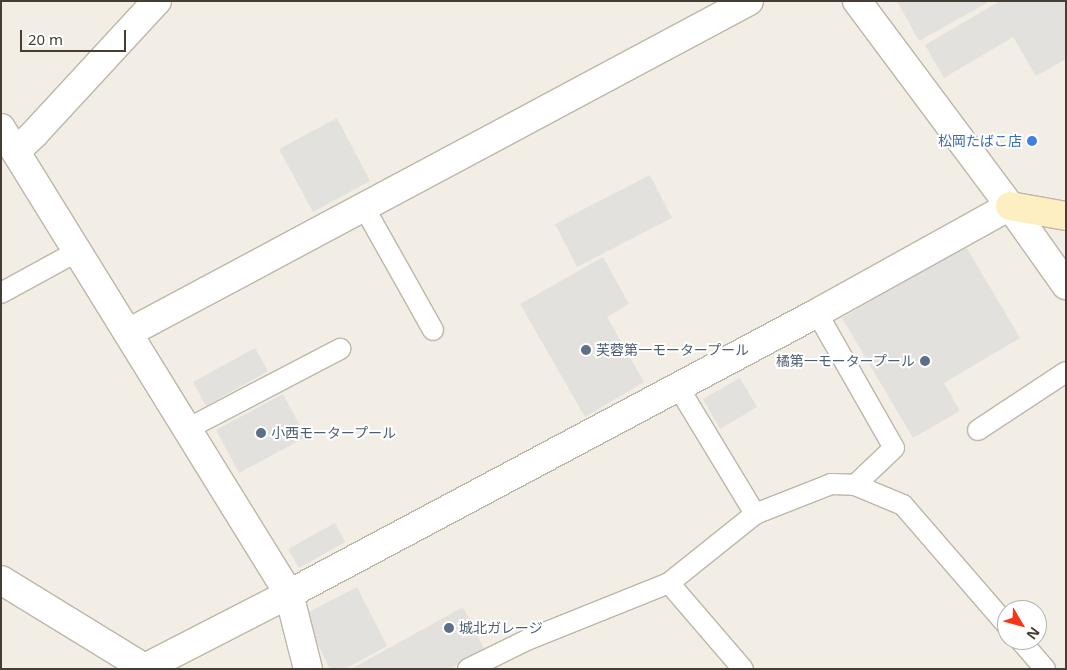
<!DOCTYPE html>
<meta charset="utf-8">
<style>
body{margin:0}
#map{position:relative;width:1067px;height:670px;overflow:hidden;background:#f3eee5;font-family:"Noto Sans","Noto Sans JP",sans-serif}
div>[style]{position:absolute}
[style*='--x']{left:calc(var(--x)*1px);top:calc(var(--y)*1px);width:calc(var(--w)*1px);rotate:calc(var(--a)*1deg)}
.parking>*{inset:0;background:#e3e1dd}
.roads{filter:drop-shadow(1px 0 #beb6a8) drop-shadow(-1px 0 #beb6a8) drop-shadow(0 1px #beb6a8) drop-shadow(0 -1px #beb6a8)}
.lane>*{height:20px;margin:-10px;padding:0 10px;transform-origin:10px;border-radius:10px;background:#fff}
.street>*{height:28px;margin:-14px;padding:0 14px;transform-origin:14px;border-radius:14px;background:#fff}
.secondary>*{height:28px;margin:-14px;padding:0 14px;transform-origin:14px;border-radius:14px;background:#feefc3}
.dots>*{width:14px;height:14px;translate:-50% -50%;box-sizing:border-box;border:2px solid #fff;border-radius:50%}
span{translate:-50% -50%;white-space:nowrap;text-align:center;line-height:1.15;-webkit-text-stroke:4px #fff;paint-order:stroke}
.shop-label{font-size:14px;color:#366cbe}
.right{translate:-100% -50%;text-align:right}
.service-label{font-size:14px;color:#4e5e75}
.left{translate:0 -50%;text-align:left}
.frame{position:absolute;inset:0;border:2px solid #453e35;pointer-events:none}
.north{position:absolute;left:997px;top:600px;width:50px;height:50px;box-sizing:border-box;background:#fff;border:1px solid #b5b2ae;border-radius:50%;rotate:127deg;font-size:14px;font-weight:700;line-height:20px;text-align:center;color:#453e35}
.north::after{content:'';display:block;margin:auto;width:18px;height:22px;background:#fa3415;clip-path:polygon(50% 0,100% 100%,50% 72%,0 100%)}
.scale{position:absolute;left:20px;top:30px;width:106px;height:22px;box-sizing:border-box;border:2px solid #453e35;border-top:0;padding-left:6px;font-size:15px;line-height:18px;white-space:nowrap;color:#453e35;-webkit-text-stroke:4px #fff;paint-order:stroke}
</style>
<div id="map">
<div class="parking">
<i style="clip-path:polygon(897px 1px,986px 1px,987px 3px,919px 41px)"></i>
<i style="clip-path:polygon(1000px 1px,1066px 1px,1066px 59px,1036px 76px,1013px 37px,944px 78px,925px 45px)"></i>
<i style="clip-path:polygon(337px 118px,370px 181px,313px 212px,279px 149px)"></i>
<i style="clip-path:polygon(650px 175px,672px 218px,577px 267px,555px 224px)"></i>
<i style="clip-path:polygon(965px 245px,1020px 338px,944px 383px,960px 411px,913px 438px,842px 318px)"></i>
<i style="clip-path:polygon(603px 257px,629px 304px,607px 317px,644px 382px,585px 417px,520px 304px)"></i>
<i style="clip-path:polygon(255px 348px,268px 371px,206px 406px,193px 382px)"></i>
<i style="clip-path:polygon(740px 378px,757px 407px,720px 429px,703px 399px)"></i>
<i style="clip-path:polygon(283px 394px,306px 437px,239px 473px,216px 430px)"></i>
<i style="clip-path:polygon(335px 523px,345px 542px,299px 568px,288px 549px)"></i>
<i style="clip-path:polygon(357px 587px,387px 646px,345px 669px,330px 669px,303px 615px)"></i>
<i style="clip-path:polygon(463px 607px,485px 650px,449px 669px,351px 669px)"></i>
</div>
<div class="roads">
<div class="lane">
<i style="--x:364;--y:207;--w:141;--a:60.7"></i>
<i style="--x:1;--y:293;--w:88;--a:-28.6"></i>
<i style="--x:817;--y:313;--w:155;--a:60.3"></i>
<i style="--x:894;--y:448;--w:54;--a:136.5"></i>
<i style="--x:677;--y:385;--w:151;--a:58.8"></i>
<i style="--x:187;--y:429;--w:173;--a:-27.6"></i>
<i style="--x:978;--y:430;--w:105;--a:-33.4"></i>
<i style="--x:669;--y:583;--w:113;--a:49.3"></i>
<i style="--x:1020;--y:640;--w:38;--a:49"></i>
<i style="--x:468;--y:669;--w:66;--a:-26.2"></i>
<i style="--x:527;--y:640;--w:153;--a:-21.9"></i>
<i style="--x:669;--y:583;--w:110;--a:-38.7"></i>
<i style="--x:755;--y:514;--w:82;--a:-21.5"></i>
<i style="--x:831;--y:484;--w:24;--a:2"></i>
<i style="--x:855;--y:485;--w:52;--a:22.6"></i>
<i style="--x:903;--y:505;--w:159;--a:49.1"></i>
</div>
<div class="street">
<i style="--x:857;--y:1;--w:256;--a:53.3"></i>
<i style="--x:1010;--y:206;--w:97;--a:54.7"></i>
<i style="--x:1;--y:128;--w:548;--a:58.28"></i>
<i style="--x:289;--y:594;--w:77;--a:75.8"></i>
<i style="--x:16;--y:151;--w:26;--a:-43"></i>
<i style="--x:35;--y:133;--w:180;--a:-47.3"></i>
<i style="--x:128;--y:333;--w:704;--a:-28.13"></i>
<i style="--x:1;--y:580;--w:170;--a:31.5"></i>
<i style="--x:143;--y:669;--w:164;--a:-27.2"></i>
<i style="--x:289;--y:594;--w:598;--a:-28.02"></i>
<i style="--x:817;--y:313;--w:221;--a:-29"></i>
</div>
<div class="secondary">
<i style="--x:1010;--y:206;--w:57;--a:10.1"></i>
</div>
</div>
<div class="dots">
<i style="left:1032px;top:141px;background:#3f7fe0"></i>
<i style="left:586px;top:350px;background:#5c6f8a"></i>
<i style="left:925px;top:361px;background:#5c6f8a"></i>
<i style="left:261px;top:433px;background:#5c6f8a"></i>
<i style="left:449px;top:628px;background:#5c6f8a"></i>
</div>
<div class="shop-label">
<span class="right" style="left:1022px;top:141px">松岡たばこ店</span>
</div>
<div class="service-label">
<span class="left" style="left:596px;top:350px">芙蓉第一モータープール</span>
<span class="right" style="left:915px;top:361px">橘第一モータープール</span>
<span class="left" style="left:271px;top:433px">小西モータープール</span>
<span class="left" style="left:459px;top:628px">城北ガレージ</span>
</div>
<div class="frame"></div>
<div class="north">N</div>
<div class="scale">20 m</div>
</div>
